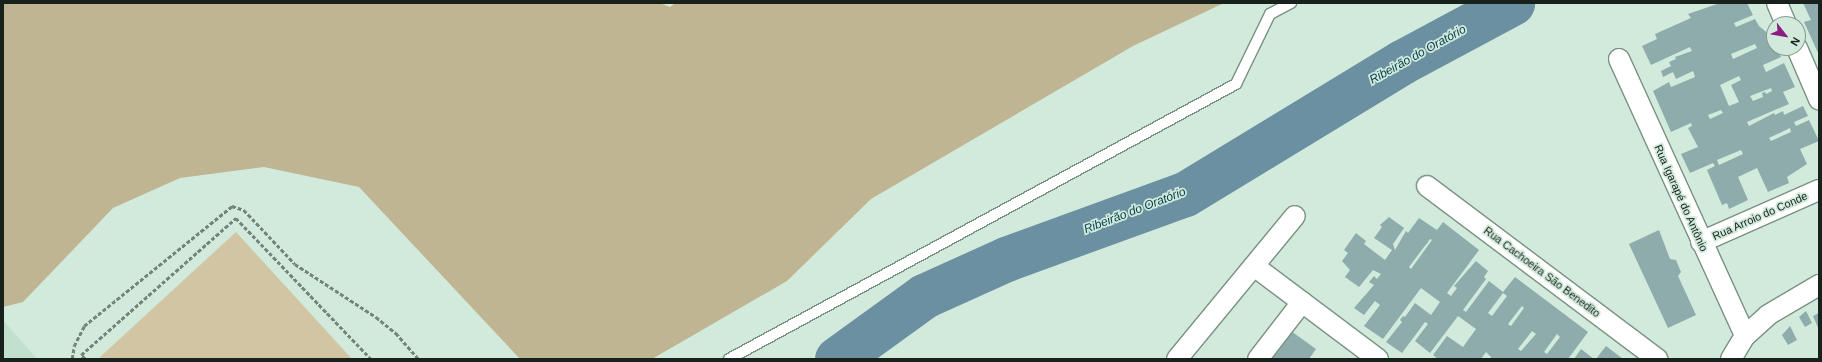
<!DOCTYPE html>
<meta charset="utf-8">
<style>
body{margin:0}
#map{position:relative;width:1822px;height:362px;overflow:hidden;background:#d1eadb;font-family:Arial,sans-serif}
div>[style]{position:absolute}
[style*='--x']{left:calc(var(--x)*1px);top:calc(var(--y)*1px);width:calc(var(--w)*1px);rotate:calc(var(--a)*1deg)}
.built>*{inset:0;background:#c1e1ce}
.green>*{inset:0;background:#d1c5a4}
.forest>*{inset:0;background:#c0b592}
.river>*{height:45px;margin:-22.5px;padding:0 22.5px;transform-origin:22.5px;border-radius:22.5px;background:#6b90a2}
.building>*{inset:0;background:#8dacab}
.path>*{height:2.5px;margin-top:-1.25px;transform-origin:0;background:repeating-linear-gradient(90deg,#73847a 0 4px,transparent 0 6px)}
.roads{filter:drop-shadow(1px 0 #799183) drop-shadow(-1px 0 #799183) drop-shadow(0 1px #799183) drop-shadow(0 -1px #799183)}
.lane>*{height:10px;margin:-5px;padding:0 5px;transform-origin:5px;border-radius:5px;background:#fff}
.street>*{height:20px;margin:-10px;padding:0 10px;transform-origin:10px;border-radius:10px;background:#fff}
span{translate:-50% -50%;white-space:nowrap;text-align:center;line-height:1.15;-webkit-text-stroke:3.5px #d1eadb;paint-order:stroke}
.street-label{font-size:11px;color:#18211c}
.water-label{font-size:12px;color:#033c4f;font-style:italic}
.frame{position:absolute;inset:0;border:4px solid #18211c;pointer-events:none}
.north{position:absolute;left:1766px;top:16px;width:40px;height:40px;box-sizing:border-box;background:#d1eadb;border:1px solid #879a8f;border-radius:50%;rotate:121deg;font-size:11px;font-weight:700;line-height:16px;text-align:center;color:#18211c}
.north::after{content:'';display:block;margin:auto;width:14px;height:18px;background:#8a1e83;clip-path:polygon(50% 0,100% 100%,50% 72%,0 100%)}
</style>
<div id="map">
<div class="built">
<i style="clip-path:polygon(3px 320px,37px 359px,3px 359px)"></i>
</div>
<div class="green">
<i style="clip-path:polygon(236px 232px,352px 359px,102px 359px,100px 357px)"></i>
</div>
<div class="forest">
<i style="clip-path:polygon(3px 3px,660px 3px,670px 7px,675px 3px,1224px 3px,1133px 46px,871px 199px,787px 281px,652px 359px,520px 359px,359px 187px,264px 167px,180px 178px,113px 208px,23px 302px,3px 307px)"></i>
</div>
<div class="river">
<i style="--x:837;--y:359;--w:107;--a:-35.9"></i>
<i style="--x:924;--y:296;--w:90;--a:-24.3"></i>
<i style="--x:1006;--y:259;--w:190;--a:-20"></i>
<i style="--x:1185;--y:194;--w:254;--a:-31.3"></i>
<i style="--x:1402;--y:62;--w:125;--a:-28.2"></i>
</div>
<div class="building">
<i style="clip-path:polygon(evenodd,1720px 3px,1747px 3px,1753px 15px,1734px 23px,1736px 27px,1755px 19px,1759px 26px,1772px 37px,1774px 48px,1777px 48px,1781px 57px,1763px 65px,1766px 72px,1784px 63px,1795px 87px,1783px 92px,1789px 104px,1747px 122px,1749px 126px,1774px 113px,1775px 115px,1783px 111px,1784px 115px,1803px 106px,1808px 116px,1794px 122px,1796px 126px,1809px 120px,1819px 141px,1800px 149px,1807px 164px,1787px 177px,1789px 183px,1768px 192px,1757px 168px,1738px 177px,1748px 200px,1729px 209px,1727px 203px,1722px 205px,1707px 170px,1715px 166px,1713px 163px,1690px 173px,1681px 154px,1698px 147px,1688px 128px,1692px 126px,1691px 123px,1671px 132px,1653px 91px,1669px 82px,1671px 87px,1695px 77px,1693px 71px,1676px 79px,1673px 72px,1663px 77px,1661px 71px,1671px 66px,1669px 62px,1676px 59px,1675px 57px,1692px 51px,1690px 47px,1651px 65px,1642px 46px,1657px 39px,1655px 34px,1691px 18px,1688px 14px,1720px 3px,1755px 44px,1757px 48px,1733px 59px,1731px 54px,1755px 44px,1720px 3px,1739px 76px,1741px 80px,1731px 85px,1739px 102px,1729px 106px,1720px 85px,1739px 76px,1720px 3px,1771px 88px,1772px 91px,1766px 94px,1765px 92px,1762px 93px,1763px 97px,1753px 101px,1750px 96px,1771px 88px,1720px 3px,1721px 110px,1723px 113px,1710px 119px,1708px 115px,1721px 110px,1720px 3px,1790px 128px,1791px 132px,1771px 141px,1769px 138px,1790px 128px,1720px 3px,1741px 150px,1743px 154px,1719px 165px,1717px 160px,1741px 150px)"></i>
<i style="clip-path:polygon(1803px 3px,1819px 3px,1819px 55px,1804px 22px,1811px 20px)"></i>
<i style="clip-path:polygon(evenodd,1389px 217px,1404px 228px,1393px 244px,1395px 250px,1406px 231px,1408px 233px,1419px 218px,1437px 230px,1443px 222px,1479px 250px,1447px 293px,1451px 296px,1457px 288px,1454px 286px,1476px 261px,1488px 271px,1484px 277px,1486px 279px,1463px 310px,1466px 312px,1489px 281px,1503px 292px,1515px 277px,1588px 332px,1568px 359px,1490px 359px,1491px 357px,1486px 352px,1481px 359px,1438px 359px,1433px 355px,1447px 336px,1463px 347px,1476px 329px,1458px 316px,1430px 353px,1415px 341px,1428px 324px,1425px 322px,1402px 353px,1386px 342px,1402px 322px,1400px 320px,1403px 316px,1405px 317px,1415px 303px,1431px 315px,1440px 302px,1421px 288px,1383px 339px,1364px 326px,1380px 305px,1375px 301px,1364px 315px,1354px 308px,1374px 285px,1369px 282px,1374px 276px,1377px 279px,1381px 274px,1373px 270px,1359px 287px,1345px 277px,1350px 270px,1342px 261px,1348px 253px,1344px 250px,1356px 233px,1366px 241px,1364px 244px,1385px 260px,1392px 250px,1374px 238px,1382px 227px,1380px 225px,1389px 217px,1430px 239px,1432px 240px,1411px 269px,1409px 267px,1430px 239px,1389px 217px,1503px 293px,1507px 296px,1492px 316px,1488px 313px,1503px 293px,1389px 217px,1522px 306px,1524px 308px,1511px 326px,1508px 324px,1522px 306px,1389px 217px,1532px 331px,1536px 334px,1521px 351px,1518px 349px,1532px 331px,1389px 217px,1557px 334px,1560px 337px,1547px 354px,1544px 352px,1557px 334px)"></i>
<i style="clip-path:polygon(1659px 230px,1670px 259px,1676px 260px,1681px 272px,1678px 276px,1696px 315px,1668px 328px,1629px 244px)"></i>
<i style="clip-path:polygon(1806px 311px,1812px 323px,1805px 327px,1799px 317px)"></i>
<i style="clip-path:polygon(1819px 313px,1819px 330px,1813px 316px)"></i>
<i style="clip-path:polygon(1790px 326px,1797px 340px,1788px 345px,1782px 335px)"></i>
<i style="clip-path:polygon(1291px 331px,1316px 349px,1309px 359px,1270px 359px)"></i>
<i style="clip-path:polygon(1606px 346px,1623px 359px,1596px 359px)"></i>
<i style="clip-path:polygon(1581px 349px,1594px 359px,1574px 359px)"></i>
</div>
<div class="path">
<i style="--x:72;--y:359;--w:13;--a:-81"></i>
<i style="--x:74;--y:346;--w:22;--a:-63"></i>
<i style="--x:84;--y:326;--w:191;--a:-39"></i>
<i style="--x:232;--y:206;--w:13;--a:18"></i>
<i style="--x:244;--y:210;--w:74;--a:46.6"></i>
<i style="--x:295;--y:264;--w:97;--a:33.2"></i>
<i style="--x:376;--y:317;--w:26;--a:39"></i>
<i style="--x:396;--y:333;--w:35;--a:49"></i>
<i style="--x:85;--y:359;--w:6;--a:-135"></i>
<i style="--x:81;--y:355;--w:207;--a:-41.5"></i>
<i style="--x:236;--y:218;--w:195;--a:46.2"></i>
</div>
<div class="roads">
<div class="lane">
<i style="--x:729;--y:359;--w:577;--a:-28.48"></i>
<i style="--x:1236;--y:84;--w:78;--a:-64.1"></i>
<i style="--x:1270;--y:14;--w:24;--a:-28"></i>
</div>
<div class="street">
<i style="--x:1777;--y:3;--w:23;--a:67"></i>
<i style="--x:1797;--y:48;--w:56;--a:66.7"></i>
<i style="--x:1619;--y:59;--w:304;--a:65.5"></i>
<i style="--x:1427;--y:186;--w:288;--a:36.9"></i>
<i style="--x:1701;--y:242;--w:129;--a:-23.8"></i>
<i style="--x:1254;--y:266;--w:155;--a:36.9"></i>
<i style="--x:1177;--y:359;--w:185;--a:-50.5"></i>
<i style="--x:1258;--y:359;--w:72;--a:-52.3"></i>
<i style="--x:1731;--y:359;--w:27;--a:-59"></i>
<i style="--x:1745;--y:336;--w:31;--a:-42"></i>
<i style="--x:1768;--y:315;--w:59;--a:-30.5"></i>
</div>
</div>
<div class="street-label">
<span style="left:1681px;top:198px;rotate:66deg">Rua Igarapé do Antônio</span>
<span style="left:1760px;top:216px;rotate:-24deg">Rua Arroio do Conde</span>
<span style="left:1542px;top:272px;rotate:37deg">Rua Cachoeira São Benedito</span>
</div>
<div class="water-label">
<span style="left:1418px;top:55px;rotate:-29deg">Ribeirão do Oratório</span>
<span style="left:1135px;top:211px;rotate:-21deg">Ribeirão do Oratório</span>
</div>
<div class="frame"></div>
<div class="north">N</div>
</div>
